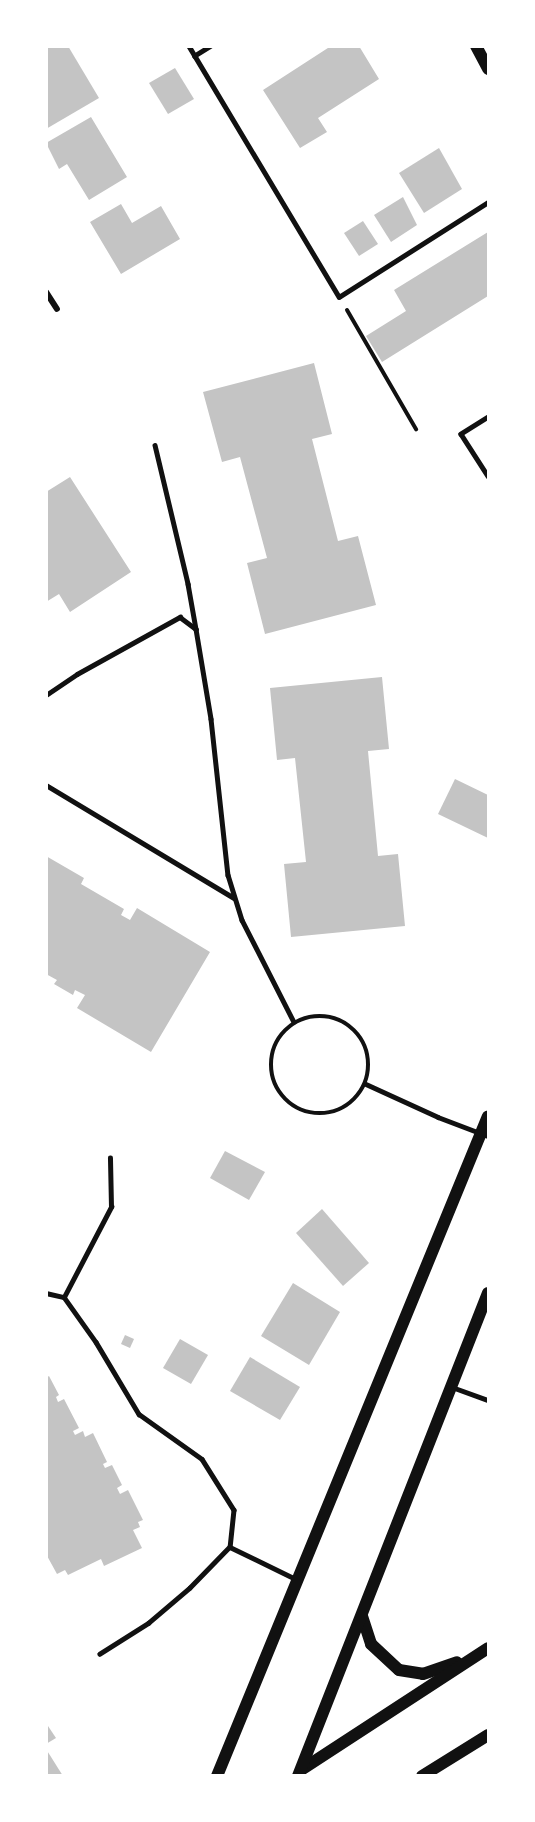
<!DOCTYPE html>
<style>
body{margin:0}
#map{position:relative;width:535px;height:1822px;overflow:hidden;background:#fff;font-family:Helvetica,sans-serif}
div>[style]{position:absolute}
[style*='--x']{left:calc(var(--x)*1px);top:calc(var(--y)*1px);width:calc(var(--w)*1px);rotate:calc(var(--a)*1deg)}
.building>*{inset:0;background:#c4c4c4}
.path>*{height:4px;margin:-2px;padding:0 2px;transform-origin:2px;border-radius:2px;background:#111}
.service>*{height:4.5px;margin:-2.25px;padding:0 2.25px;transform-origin:2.25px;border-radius:2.25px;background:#111}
.service>.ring{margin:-2.25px;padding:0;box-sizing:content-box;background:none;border:4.5px solid #111;border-radius:50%}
.minor>*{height:6px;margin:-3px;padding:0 3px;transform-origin:3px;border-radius:3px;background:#111}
.secondary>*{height:12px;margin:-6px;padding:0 6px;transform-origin:6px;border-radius:6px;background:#111}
span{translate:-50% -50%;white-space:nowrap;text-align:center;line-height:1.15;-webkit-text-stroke:4.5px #fff;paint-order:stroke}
.frame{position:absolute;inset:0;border:48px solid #fff;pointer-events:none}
</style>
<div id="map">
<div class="building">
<i style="clip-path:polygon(51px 46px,68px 46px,99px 98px,46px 129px,46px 49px)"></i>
<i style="clip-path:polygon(331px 46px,359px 46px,379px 79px,318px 118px,327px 132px,300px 148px,263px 90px)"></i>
<i style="clip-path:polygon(175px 68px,194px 99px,168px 114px,149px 83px)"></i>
<i style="clip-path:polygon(91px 117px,127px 177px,89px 200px,67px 164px,59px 169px,46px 143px)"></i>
<i style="clip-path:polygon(439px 148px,462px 189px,424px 213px,399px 173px)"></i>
<i style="clip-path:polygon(403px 197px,417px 225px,391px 242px,374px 215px)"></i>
<i style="clip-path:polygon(121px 204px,132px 223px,161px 206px,180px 239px,121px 274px,90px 222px)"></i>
<i style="clip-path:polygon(363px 221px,378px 244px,359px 256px,344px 233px)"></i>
<i style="clip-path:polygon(488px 232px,488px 296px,382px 362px,366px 336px,406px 311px,394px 290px)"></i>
<i style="clip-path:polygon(314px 363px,332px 434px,312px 439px,338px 541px,358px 536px,376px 605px,265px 634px,247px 563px,267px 558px,240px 457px,222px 462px,203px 392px)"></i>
<i style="clip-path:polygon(70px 477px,131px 572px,70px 612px,59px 594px,46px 602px,46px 492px)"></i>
<i style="clip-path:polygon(382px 677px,389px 749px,368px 751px,378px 856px,398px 854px,405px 926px,291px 937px,284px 864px,306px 862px,295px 758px,277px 760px,270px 688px)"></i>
<i style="clip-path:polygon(455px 779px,488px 795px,488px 838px,438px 814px)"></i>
<i style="clip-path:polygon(46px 856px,84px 878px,81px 884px,124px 909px,121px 915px,130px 920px,137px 908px,210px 952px,151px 1052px,77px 1008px,85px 995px,75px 990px,73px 995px,54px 984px,57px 980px,46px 974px)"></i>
<i style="clip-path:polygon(225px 1151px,265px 1172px,249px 1200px,210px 1178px)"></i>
<i style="clip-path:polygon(322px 1209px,369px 1263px,343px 1286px,296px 1233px)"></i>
<i style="clip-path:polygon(293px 1283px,340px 1312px,309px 1365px,261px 1336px)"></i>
<i style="clip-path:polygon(125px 1335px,134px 1339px,130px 1348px,121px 1344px)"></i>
<i style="clip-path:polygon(180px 1339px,208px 1355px,191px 1384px,163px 1368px)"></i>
<i style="clip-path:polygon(250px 1357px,300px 1387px,280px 1420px,230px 1391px)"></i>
<i style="clip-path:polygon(49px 1376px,59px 1395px,56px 1397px,58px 1402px,64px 1399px,79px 1428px,73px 1431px,75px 1435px,83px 1431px,85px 1437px,93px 1433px,107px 1462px,103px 1464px,105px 1468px,112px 1465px,122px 1485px,117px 1488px,120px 1494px,128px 1490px,143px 1520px,138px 1522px,140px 1527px,133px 1530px,142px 1548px,104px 1566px,101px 1559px,68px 1575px,65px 1570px,57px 1574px,46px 1554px,46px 1378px)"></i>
<i style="clip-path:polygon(46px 1723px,56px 1738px,46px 1744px)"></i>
<i style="clip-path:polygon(46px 1749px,63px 1776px,46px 1776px)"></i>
</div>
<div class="path">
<i style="--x:347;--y:310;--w:138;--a:59.9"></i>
</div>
<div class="service">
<i style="--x:189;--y:46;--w:292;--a:59.1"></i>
<i style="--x:339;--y:297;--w:177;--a:-32.5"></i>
<i style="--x:194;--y:56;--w:19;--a:-32"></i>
<i style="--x:488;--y:417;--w:32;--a:148"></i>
<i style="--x:461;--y:434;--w:50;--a:57.3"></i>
<i style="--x:155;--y:445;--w:143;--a:76.6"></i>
<i style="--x:188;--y:584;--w:46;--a:79.9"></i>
<i style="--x:46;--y:695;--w:37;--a:-34"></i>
<i style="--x:77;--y:674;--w:118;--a:-29"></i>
<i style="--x:180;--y:617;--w:20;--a:37"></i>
<i style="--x:196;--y:629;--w:91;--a:80.5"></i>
<i style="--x:211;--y:719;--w:157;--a:83.8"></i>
<i style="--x:228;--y:875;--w:47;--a:72.7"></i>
<i style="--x:242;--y:920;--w:114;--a:63"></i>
<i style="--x:46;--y:785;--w:219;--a:31"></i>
<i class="ring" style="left:271px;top:1016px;width:93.5px;height:93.5px"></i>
<i style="--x:366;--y:1084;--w:79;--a:24.6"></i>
<i style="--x:438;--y:1117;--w:53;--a:20.8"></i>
<i style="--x:46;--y:1293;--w:18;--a:13"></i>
<i style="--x:64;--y:1297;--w:55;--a:54.6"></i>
<i style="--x:96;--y:1342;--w:84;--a:59.2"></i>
<i style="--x:139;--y:1414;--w:77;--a:35.5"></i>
<i style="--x:202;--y:1459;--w:60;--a:57.9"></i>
<i style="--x:234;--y:1510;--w:37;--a:96"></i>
<i style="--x:230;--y:1547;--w:57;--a:134.3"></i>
<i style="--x:190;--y:1588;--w:54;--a:139.5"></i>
<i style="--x:149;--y:1623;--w:58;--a:147.7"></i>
<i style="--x:64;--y:1297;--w:102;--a:-62.4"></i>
<i style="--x:111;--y:1207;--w:49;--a:-91.2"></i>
<i style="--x:452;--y:1387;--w:38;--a:20"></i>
<i style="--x:230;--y:1547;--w:76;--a:25.9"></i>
</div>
<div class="minor">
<i style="--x:46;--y:292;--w:20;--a:57"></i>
</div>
<div class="secondary">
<i style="--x:476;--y:46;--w:26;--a:62"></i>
<i style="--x:362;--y:1616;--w:29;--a:72"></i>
<i style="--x:371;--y:1644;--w:38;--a:43"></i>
<i style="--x:399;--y:1670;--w:24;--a:9"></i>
<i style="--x:423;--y:1674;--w:36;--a:-19"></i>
<i style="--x:301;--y:1770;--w:223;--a:-33.1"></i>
<i style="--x:217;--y:1776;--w:713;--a:-67.68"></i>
<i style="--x:298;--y:1776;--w:519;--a:-68.53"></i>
<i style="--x:422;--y:1776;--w:78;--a:-31.8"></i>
</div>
<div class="frame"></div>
</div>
